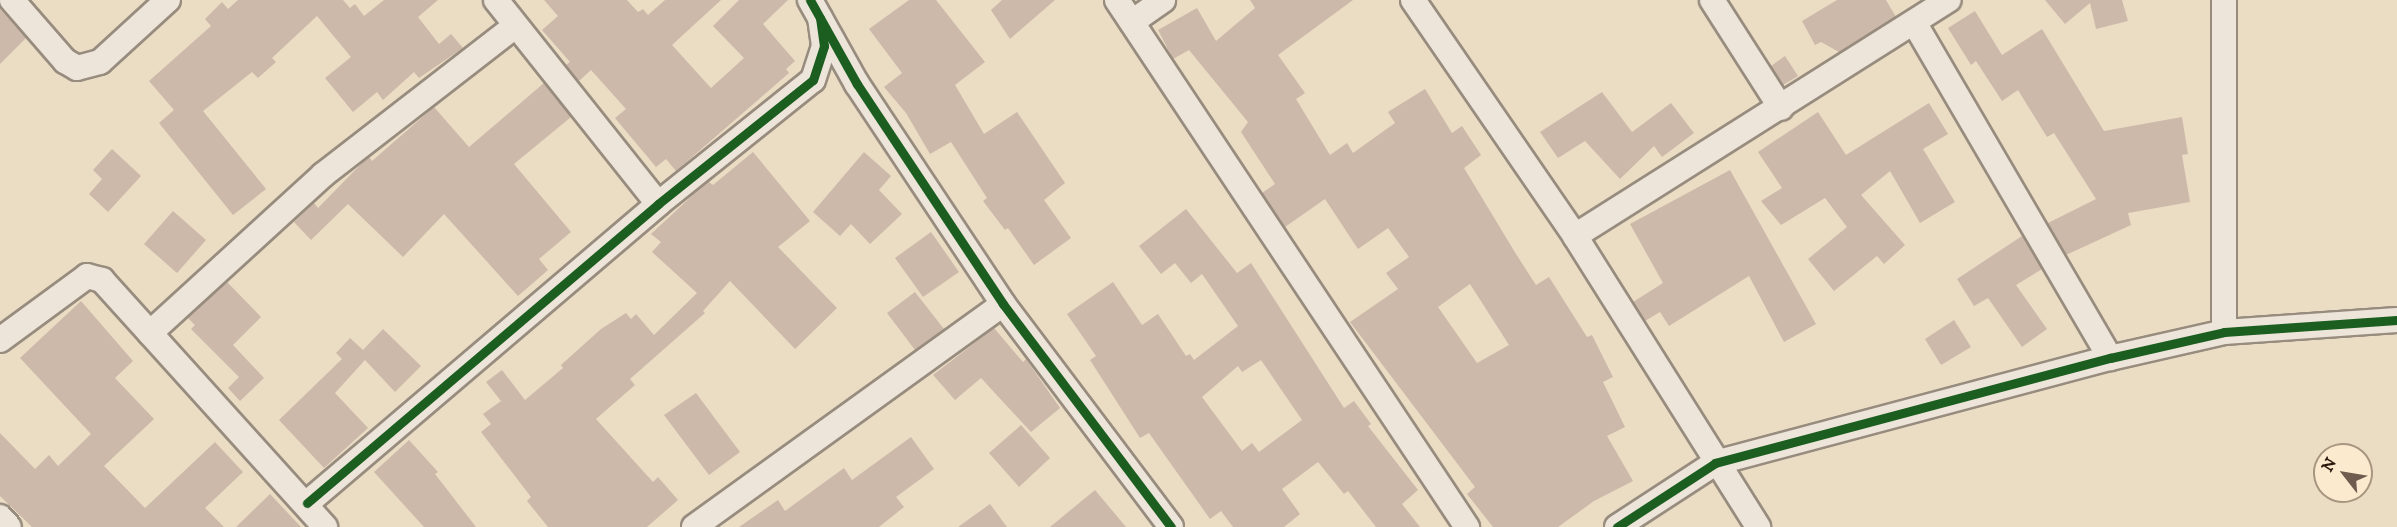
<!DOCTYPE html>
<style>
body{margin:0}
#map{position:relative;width:2397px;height:527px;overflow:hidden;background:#ebdcc4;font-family:"IM FELL DW Pica",serif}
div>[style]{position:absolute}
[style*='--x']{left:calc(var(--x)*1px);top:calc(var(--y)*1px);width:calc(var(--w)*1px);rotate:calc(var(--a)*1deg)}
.building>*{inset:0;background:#cdb9aa}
.roads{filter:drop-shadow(2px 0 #978c7e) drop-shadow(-2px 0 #978c7e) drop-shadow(0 2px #978c7e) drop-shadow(0 -2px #978c7e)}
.street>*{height:24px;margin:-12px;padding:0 12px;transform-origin:12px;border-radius:12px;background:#ede5d9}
.cycleway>*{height:9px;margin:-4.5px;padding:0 4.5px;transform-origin:4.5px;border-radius:4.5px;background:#1b5e20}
span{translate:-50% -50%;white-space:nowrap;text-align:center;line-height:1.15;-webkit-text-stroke:6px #fceace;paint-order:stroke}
.north{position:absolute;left:2313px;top:443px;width:60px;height:60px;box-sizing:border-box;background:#fceace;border:2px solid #a99681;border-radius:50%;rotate:301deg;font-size:16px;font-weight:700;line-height:24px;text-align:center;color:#2c170e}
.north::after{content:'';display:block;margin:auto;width:21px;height:27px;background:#6f5c4e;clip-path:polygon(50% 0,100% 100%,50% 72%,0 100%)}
</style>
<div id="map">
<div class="building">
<i style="clip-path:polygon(238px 0,343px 0,350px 8px,355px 4px,364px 16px,384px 0,438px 0,418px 17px,439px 44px,451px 34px,463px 48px,419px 78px,414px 72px,383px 100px,377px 92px,353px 112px,325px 78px,351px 57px,317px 16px,272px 58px,276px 62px,258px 78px,252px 72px,203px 111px,266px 189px,233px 215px,159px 123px,174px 110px,149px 81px,211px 26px,205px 19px,222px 2px,228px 9px)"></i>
<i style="clip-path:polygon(544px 0,627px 0,638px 12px,643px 9px,648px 15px,665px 0,721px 0,672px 45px,711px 88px,744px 58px,713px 26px,739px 0,788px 0,763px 24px,795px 61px,786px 69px,789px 73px,676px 171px,666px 159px,656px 167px,615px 118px,626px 109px,591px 70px,579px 81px,566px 65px,570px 62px,542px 30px,558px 16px)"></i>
<i style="clip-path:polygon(909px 0,936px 0,985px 62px,955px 85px,984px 134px,1017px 112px,1065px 183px,1044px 200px,1071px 238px,1034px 265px,1008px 228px,1005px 230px,983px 201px,987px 198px,951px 142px,930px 154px,906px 113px,884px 87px,902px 73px,869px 29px)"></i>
<i style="clip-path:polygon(1002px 0,1055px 0,1010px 39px,991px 10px)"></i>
<i style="clip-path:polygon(evenodd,1250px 0,1353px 0,1278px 55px,1305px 93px,1296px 99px,1330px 155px,1347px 143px,1353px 153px,1395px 123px,1388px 112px,1425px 89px,1452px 133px,1462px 126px,1481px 155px,1464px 168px,1516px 254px,1536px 285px,1549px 277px,1587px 337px,1592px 335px,1613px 377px,1603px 382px,1625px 427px,1607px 436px,1633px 481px,1594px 501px,1558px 527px,1493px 527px,1467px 494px,1475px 487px,1350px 322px,1398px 289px,1386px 273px,1409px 257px,1388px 228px,1358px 249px,1325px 199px,1285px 227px,1262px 193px,1275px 184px,1241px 132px,1248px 122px,1189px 50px,1173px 59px,1158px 30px,1197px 8px,1216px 41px,1255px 8px,1250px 0,1470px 284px,1509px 345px,1477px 363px,1438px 307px,1470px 284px)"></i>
<i style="clip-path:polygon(1837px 0,1886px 0,1896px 17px,1839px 52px,1821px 42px,1815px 45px,1802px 21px)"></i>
<i style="clip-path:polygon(2045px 0,2122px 0,2128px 21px,2096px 29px,2090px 3px,2065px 24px)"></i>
<i style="clip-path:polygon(0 9px,26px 38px,0 64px)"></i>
<i style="clip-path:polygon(1975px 11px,2002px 55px,2042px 29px,2104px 131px,2182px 117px,2188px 154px,2182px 155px,2190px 202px,2128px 213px,2131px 225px,2066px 255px,2048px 223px,2096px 199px,2054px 133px,2047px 137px,2018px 90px,2002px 101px,1976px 61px,1971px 65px,1948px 28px)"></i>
<i style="clip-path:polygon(1785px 56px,1798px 76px,1783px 85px,1771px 66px)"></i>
<i style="clip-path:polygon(544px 83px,571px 117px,514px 164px,571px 232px,539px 259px,548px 270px,518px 296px,444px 214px,403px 257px,348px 204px,311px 240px,294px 222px,314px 203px,318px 208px,363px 162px,369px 157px,372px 161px,434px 107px,469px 147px)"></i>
<i style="clip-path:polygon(1602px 92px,1632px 132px,1671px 103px,1694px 133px,1662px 157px,1654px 146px,1620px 179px,1585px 141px,1558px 158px,1540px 132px)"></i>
<i style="clip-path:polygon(1929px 103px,1948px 134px,1923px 149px,1955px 202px,1920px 223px,1890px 171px,1861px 195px,1905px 245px,1884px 264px,1877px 256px,1834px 291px,1808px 259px,1847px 227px,1825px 198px,1781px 225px,1761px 201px,1782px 188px,1758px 152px,1818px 112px,1846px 155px)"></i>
<i style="clip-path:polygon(112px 149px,141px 176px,108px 212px,89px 194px,102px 179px,93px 170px)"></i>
<i style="clip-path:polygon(753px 152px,810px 221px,778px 247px,837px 308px,795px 349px,730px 281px,703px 311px,705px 313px,630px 379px,635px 385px,596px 419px,653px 482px,658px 477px,678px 500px,647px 527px,548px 527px,527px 501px,531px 497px,481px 432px,491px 424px,483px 414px,501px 401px,486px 382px,502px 370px,525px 400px,563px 368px,561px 365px,601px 329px,626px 313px,631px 319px,636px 314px,654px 335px,697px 293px,652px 252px,661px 242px,651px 234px,695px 193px,709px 182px,713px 185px)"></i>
<i style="clip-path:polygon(864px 152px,891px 176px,879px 190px,902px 214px,870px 244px,851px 224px,840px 236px,813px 212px)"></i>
<i style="clip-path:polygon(1730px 170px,1816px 324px,1784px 342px,1749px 276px,1669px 326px,1660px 312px,1645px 321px,1633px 302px,1663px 283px,1630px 224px)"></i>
<i style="clip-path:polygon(evenodd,1186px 209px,1237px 273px,1251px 263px,1344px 408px,1354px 401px,1371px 424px,1368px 426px,1418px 490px,1402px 504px,1420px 527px,1376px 527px,1348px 491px,1344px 494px,1318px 462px,1282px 489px,1300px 514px,1284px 527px,1233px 527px,1221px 511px,1210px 519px,1149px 433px,1140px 438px,1090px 360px,1096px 356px,1067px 314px,1113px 282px,1142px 325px,1158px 314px,1186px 356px,1190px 354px,1194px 360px,1238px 326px,1202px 274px,1191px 283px,1175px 263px,1161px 274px,1139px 246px,1186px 209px,1261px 360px,1302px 420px,1259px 452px,1252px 443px,1242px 451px,1202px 397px,1238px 366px,1242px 372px,1261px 360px)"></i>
<i style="clip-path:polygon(173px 211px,206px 240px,177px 273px,144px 244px)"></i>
<i style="clip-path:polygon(931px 232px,959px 272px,923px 297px,895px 258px)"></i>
<i style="clip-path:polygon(2022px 236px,2042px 269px,2016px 285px,2047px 329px,2022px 347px,1988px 298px,1974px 306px,1957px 279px)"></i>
<i style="clip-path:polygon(227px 282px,261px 317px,233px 345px,264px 378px,240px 401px,228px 388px,239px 377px,191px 329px,195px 325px,188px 318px)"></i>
<i style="clip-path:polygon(915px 292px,944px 329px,915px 350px,887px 313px)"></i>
<i style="clip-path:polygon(81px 301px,133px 361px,115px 378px,154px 419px,104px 466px,145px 508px,215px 442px,243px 472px,205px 508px,224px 527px,32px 527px,0 496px,0 433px,35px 469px,49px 455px,58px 466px,91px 434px,20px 358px)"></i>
<i style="clip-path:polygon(1954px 320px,1971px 347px,1941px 365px,1925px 339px)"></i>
<i style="clip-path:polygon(994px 328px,1023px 362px,1026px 359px,1060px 408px,1031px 432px,981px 378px,955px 400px,933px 375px)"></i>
<i style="clip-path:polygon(383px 329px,421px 366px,395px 392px,365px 360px,335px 393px,368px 428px,324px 468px,279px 420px,342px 359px,336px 353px,350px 338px,363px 350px)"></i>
<i style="clip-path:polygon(696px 393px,740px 452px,709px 475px,664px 415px)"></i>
<i style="clip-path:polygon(1021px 425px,1050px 458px,1019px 487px,989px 453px)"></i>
<i style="clip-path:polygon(911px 437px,934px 469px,896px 497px,904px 507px,879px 527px,739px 527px,778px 500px,785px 511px,844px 468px,852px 480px)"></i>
<i style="clip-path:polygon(409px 440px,438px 472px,435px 474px,476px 527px,424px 527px,374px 472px)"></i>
<i style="clip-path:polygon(1095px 490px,1126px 527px,1050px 527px)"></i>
<i style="clip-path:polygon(270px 494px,301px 527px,236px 527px)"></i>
<i style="clip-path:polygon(990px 504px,1007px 527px,958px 527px)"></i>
</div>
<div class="roads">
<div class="street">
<i style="--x:12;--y:0;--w:81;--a:49"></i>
<i style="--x:65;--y:61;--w:14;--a:30"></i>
<i style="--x:77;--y:68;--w:24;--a:-15"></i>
<i style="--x:100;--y:62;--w:92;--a:-42.4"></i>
<i style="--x:496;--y:0;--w:260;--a:51.5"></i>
<i style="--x:810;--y:0;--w:96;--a:60.8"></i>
<i style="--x:857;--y:84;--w:264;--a:56.4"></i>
<i style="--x:1003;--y:304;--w:279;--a:53"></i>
<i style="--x:1117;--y:0;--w:633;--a:56.41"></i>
<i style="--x:1413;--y:0;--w:286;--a:55.5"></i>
<i style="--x:1575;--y:236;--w:344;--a:57.8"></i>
<i style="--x:1712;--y:0;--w:128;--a:57.4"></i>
<i style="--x:1132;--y:22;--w:38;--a:-35"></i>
<i style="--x:1915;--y:24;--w:387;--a:59.7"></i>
<i style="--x:1575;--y:236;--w:442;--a:-32.3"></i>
<i style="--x:2224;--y:332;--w:332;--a:-90"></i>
<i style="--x:150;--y:333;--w:234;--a:-42.4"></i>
<i style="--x:323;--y:175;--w:243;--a:-37.8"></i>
<i style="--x:0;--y:340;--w:108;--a:-36.3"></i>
<i style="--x:87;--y:276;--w:16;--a:15"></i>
<i style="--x:102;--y:280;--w:333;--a:47.9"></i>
<i style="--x:307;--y:503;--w:461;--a:-40.4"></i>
<i style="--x:658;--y:204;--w:198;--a:-38.7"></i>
<i style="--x:813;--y:80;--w:36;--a:-72"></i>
<i style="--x:824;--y:46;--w:28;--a:-98"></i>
<i style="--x:0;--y:517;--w:13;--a:48"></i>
<i style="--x:694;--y:527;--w:381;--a:-35.8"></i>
<i style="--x:1617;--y:527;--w:117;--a:-33.1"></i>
<i style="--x:1715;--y:463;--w:409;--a:-14.9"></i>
<i style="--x:2110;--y:358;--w:117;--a:-12.8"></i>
<i style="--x:2224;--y:332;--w:173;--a:-4"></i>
</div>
</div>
<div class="cycleway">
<i style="--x:810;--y:0;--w:96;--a:60.8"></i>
<i style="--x:857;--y:84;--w:264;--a:56.4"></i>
<i style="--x:1003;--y:304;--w:279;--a:53"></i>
<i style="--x:307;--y:503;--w:461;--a:-40.4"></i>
<i style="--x:658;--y:204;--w:198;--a:-38.7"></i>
<i style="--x:813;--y:80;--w:36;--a:-72"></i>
<i style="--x:824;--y:46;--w:28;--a:-98"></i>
<i style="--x:1617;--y:527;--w:117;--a:-33.1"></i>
<i style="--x:1715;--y:463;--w:409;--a:-14.9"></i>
<i style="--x:2110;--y:358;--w:117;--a:-12.8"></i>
<i style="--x:2224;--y:332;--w:173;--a:-4"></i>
</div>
<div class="north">N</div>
</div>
